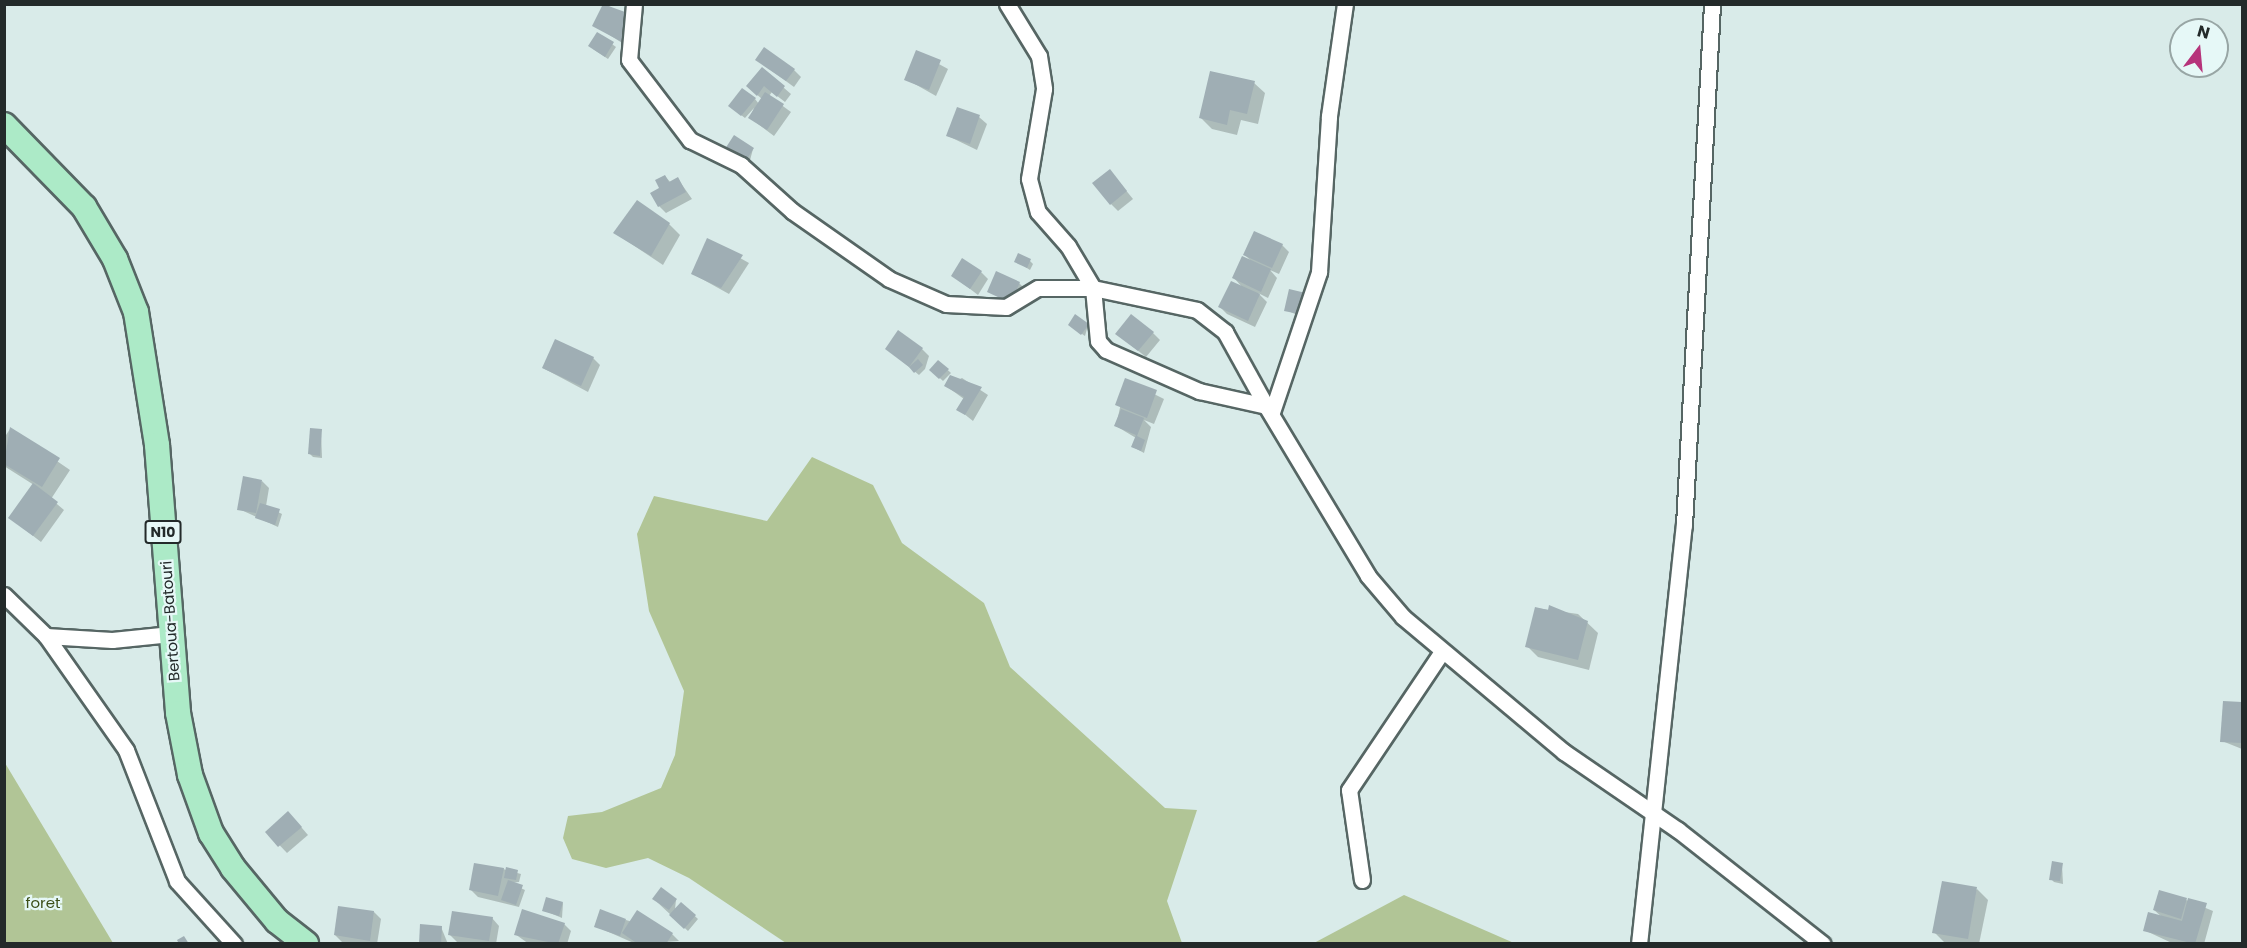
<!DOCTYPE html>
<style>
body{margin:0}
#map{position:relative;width:2247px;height:948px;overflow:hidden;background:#d9ebe9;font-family:Poppins,sans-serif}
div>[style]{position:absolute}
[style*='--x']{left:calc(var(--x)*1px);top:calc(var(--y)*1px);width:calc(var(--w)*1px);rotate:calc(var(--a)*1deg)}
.green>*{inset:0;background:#b1c596}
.shadow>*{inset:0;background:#0003}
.building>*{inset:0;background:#9faeb4}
.roads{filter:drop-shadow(2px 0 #566664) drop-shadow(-2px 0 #566664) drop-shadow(0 2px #566664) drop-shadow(0 -2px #566664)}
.minor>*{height:15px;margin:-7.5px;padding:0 7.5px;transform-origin:7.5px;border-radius:7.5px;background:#fff}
.trunk>*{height:24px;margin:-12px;padding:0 12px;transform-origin:12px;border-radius:12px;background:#aceac7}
span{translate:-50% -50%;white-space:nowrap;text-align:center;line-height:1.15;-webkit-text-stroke:4.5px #e6f8f7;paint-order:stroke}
.shield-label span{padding:2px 4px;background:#e6f8f7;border:2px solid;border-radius:4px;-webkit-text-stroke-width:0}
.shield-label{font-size:14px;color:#232a2a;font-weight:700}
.street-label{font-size:15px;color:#232a2a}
.park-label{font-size:15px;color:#3c4f17}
.frame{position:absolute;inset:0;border:6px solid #232a2a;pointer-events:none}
.north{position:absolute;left:2169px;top:18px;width:60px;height:60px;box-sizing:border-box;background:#e6f8f7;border:2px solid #98a6a5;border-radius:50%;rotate:16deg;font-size:16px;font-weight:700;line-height:24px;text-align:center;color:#232a2a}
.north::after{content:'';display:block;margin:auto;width:21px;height:27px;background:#b6347b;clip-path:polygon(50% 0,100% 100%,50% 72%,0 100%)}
</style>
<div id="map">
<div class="green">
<i style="clip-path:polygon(812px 457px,873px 485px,902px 543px,984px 603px,1010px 667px,1165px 808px,1197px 810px,1167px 901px,1182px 943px,786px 943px,689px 878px,648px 858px,606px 868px,572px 859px,563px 838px,568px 816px,602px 812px,661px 788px,675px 755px,684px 691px,649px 611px,637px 534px,654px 496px,767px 521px)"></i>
<i style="clip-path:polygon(5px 763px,113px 943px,5px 943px)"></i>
<i style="clip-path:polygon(1404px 895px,1514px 943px,1314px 943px)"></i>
</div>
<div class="shadow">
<i style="clip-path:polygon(605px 4px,642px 25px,630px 48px,594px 25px)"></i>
<i style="clip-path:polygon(598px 34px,616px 47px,608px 59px,593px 49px)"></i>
<i style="clip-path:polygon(917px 52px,948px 69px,936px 96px,906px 79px)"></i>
<i style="clip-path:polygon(757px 60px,794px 70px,801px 77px,794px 87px)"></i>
<i style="clip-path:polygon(762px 69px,791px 94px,785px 102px,772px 92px,769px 96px,791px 112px,774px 136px,750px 118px,754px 108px,745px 118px,733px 109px,755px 99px,759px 104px,762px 99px,755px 93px)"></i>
<i style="clip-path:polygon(1254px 83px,1265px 93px,1258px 124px,1241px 120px,1237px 135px,1212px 129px,1201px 118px)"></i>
<i style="clip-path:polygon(979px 117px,987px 124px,977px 150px,948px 136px)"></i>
<i style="clip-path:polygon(753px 149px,749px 164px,730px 152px)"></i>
<i style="clip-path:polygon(665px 176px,671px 183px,678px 179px,692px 199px,666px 213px,659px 206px)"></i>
<i style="clip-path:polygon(1116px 178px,1133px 199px,1118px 211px,1111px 204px)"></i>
<i style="clip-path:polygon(669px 224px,680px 235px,663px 265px,615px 233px)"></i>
<i style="clip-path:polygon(708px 240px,749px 263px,729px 294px,693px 274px)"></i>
<i style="clip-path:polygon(1282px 245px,1289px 252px,1279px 274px,1270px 270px,1277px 278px,1268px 298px,1258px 293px,1267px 302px,1255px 327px,1227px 314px,1220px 307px,1243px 288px,1234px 278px,1252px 262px,1244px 254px)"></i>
<i style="clip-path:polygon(1016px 261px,1030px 261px,1033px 264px,1030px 270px)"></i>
<i style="clip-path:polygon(981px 272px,988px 279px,978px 295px,953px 276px)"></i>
<i style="clip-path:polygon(1019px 283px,1026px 290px,1018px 309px,989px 291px)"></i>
<i style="clip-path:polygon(1316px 302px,1311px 321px,1286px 310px)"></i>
<i style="clip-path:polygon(1088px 325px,1085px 336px,1073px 328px)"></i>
<i style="clip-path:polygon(1153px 333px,1160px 340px,1146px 357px,1117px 334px)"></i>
<i style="clip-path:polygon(887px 349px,922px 349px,929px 356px,925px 369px,919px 375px)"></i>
<i style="clip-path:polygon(593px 358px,600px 365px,588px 392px,543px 368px)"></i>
<i style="clip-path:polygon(939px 362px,951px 373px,943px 381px,931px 370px)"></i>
<i style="clip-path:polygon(962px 378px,988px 395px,973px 421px,958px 409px,964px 399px,946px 386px)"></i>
<i style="clip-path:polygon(1126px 380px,1164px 399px,1154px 424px,1144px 420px,1151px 427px,1144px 453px,1133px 447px,1136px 438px,1116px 426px)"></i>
<i style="clip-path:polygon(10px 429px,70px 470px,51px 499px,64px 510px,41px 542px,10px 518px,34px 485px,4px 466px,4px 438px)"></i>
<i style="clip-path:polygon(321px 431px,322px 458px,313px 457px,310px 454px)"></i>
<i style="clip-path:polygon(262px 481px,269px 488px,266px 506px,282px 514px,278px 527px,239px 509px)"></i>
<i style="clip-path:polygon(1536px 608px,1578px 614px,1598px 633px,1589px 670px,1538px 657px,1527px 646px)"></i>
<i style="clip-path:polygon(2225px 702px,2242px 704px,2242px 749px,2222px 741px)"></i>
<i style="clip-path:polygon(295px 820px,308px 835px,287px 853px,267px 832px)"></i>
<i style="clip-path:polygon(2062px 865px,2063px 884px,2054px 882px,2051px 879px)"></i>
<i style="clip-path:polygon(503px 869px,521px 874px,519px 882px,510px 883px,525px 890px,519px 907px,478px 897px,471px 890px)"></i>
<i style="clip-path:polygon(1977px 889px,1988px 900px,1979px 944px,1945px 943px,1934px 932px)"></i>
<i style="clip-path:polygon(676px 900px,675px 909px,682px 904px,698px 919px,688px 931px,657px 902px)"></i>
<i style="clip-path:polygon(2186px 900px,2213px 911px,2204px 944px,2174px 944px,2144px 930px,2162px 917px,2154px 910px)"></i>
<i style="clip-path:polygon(563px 903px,562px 918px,543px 910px)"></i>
<i style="clip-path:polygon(374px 912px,381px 919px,377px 944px,342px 942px,335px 935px)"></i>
<i style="clip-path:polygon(492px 918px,499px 926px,496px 944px,457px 942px,450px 935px)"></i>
<i style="clip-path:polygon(626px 920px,672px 934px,679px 941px,636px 944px,595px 926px)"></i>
<i style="clip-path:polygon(564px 924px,571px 931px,567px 944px,529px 944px,515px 934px)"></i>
<i style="clip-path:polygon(441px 927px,448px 944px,420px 944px)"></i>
</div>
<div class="building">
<i style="clip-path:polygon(603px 4px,636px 16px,622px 42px,592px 26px)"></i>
<i style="clip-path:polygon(597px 32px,614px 42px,605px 57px,588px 46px)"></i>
<i style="clip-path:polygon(764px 47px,795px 69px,786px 81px,755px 60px)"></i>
<i style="clip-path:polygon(916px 50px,941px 60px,929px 90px,904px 80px)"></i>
<i style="clip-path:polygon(762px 67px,785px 86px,777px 97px,764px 86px,757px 96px,746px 86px)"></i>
<i style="clip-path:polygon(1210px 71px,1255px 81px,1247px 114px,1230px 110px,1227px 125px,1199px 118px)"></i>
<i style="clip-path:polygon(742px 88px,756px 98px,741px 116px,728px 106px)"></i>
<i style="clip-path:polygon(765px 92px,784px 104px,767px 130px,748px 118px)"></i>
<i style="clip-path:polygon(957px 107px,980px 115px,970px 144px,946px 136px)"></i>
<i style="clip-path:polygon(734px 135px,754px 148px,745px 162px,725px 149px)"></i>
<i style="clip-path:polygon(1110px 169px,1127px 191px,1110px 205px,1092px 183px)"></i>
<i style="clip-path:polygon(665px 175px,669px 182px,678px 177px,686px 192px,658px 207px,650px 193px,659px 188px,655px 180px)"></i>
<i style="clip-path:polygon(637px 200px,670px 223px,651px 256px,613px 233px)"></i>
<i style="clip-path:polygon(1254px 231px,1283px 244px,1272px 268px,1243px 255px)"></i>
<i style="clip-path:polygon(707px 238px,743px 255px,721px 288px,691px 274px)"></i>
<i style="clip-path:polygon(1018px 253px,1031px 259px,1027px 268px,1014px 262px)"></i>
<i style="clip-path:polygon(1242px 256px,1271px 269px,1261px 292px,1232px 278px)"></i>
<i style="clip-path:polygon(962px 258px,982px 271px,970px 289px,951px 276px)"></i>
<i style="clip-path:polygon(996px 271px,1020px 282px,1011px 303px,987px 292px)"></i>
<i style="clip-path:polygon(1231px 281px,1260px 294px,1248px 321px,1218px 307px)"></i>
<i style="clip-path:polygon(1289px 289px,1310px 294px,1304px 315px,1284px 311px)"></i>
<i style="clip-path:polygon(1075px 314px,1089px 324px,1081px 335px,1068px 325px)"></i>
<i style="clip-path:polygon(1131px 314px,1154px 332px,1138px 351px,1115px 334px)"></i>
<i style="clip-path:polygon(898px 330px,923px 348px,909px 367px,885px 349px)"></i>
<i style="clip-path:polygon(555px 339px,594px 357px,581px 386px,542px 368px)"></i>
<i style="clip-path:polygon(918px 359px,923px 365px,914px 373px,909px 367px)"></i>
<i style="clip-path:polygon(938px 360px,949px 369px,939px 379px,929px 370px)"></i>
<i style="clip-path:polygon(950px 375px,982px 387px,965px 415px,956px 410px,964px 397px,944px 386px)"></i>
<i style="clip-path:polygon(1125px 378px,1157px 390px,1147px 418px,1115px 405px)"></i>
<i style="clip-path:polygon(1121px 409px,1144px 418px,1137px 436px,1145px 440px,1141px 451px,1131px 447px,1136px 435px,1114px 426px)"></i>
<i style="clip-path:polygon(10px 427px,60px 458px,42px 487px,4px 464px)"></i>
<i style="clip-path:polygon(310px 428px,322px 429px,320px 456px,308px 454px)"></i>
<i style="clip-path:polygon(243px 476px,262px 480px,256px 513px,237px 510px)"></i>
<i style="clip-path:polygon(33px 483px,58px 502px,33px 536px,8px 518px)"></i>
<i style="clip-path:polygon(260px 503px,280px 509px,275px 525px,255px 518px)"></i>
<i style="clip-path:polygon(1549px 605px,1588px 621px,1578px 660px,1525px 647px,1535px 607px,1548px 610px)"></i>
<i style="clip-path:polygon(2223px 701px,2242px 702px,2242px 743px,2220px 742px)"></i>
<i style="clip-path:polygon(288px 811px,302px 827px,278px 847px,265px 832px)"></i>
<i style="clip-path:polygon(2052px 861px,2063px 863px,2060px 881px,2049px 880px)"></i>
<i style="clip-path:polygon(474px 863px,504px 868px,498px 896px,469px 890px)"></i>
<i style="clip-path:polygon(506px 867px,518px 870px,516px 880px,504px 878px)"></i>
<i style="clip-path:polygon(508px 880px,523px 885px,516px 905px,501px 900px)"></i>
<i style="clip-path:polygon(1942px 881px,1977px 887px,1968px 939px,1932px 933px)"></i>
<i style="clip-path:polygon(661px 887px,677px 899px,669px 910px,652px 899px)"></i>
<i style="clip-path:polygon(2159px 890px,2187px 898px,2181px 919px,2153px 910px)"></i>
<i style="clip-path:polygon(546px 897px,563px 902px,559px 916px,542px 911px)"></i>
<i style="clip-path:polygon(2188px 898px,2207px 903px,2195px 944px,2143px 931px,2148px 912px,2182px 921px)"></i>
<i style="clip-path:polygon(681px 902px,696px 915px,684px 929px,669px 915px)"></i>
<i style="clip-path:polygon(338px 906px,374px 911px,370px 941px,334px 935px)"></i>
<i style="clip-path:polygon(522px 909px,565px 923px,558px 944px,514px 935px)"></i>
<i style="clip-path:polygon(600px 909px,626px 919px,620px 936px,594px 927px)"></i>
<i style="clip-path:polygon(637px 910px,673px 933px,666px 944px,638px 944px,622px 933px)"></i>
<i style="clip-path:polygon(452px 911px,493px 917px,489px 941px,448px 935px)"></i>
<i style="clip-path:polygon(420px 924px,442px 926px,441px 944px,419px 944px)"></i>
<i style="clip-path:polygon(184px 936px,189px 944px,179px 944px,177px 940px)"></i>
</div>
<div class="roads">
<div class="minor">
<i style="--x:634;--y:4;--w:56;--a:95.1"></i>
<i style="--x:629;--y:60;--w:101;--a:52.7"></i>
<i style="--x:690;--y:140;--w:57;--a:26.1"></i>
<i style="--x:741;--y:165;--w:69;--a:42"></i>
<i style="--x:792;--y:211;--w:118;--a:35"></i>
<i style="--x:889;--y:279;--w:62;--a:23.7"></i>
<i style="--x:946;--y:304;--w:60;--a:2.9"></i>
<i style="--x:1006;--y:307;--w:37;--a:-31"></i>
<i style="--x:1038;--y:288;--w:55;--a:0"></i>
<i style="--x:1093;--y:288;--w:106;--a:11.9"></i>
<i style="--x:1197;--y:310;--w:36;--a:38"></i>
<i style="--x:1225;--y:332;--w:85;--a:61"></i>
<i style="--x:1007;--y:4;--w:61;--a:58.4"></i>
<i style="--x:1039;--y:56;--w:33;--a:81"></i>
<i style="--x:1044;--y:89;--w:91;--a:99.5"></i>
<i style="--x:1029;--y:179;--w:34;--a:75"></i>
<i style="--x:1038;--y:212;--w:45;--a:48.6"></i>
<i style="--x:1068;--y:246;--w:49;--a:59.2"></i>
<i style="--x:1093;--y:288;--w:53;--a:84.6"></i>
<i style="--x:1098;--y:341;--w:12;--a:48"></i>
<i style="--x:1106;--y:350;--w:102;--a:23.8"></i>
<i style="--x:1199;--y:391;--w:69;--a:12.6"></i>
<i style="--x:1266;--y:406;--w:198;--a:59"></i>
<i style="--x:1368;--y:576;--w:54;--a:49.5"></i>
<i style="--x:1403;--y:617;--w:210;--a:40"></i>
<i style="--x:1564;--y:752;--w:138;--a:34.4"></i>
<i style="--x:1678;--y:830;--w:184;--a:38.2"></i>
<i style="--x:1272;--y:412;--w:148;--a:-71.4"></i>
<i style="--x:1319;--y:272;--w:156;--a:-86.3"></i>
<i style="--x:1329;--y:116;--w:113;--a:-81.9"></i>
<i style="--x:4;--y:595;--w:59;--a:44.3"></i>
<i style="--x:46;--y:636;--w:139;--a:54.9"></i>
<i style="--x:126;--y:750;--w:141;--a:68.7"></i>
<i style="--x:177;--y:881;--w:85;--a:47.9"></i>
<i style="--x:46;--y:636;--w:66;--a:3.5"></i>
<i style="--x:112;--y:640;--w:59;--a:-5.8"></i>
<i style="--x:1362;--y:880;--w:91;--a:-98.2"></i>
<i style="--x:1349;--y:790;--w:165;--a:-56.1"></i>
<i style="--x:1639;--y:944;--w:421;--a:-83.9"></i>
<i style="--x:1684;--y:525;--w:522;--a:-86.92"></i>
</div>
<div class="trunk">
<i style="--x:4;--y:125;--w:115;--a:45.7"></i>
<i style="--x:84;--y:207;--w:61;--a:59.2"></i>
<i style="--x:115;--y:259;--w:57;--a:68.4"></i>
<i style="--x:136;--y:312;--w:135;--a:81"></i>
<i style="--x:157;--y:445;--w:269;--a:85.5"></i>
<i style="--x:178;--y:713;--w:63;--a:79"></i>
<i style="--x:190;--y:775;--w:62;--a:70.1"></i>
<i style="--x:211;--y:833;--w:41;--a:57.8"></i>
<i style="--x:233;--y:868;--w:69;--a:50.3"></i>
<i style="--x:277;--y:921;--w:37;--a:38"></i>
</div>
</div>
<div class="shield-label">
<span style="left:163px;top:532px">N10</span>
</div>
<div class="street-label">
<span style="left:170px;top:621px;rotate:-94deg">Bertoua-Batouri</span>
</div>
<div class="park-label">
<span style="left:43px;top:903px">foret</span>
</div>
<div class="frame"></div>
<div class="north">N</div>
</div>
